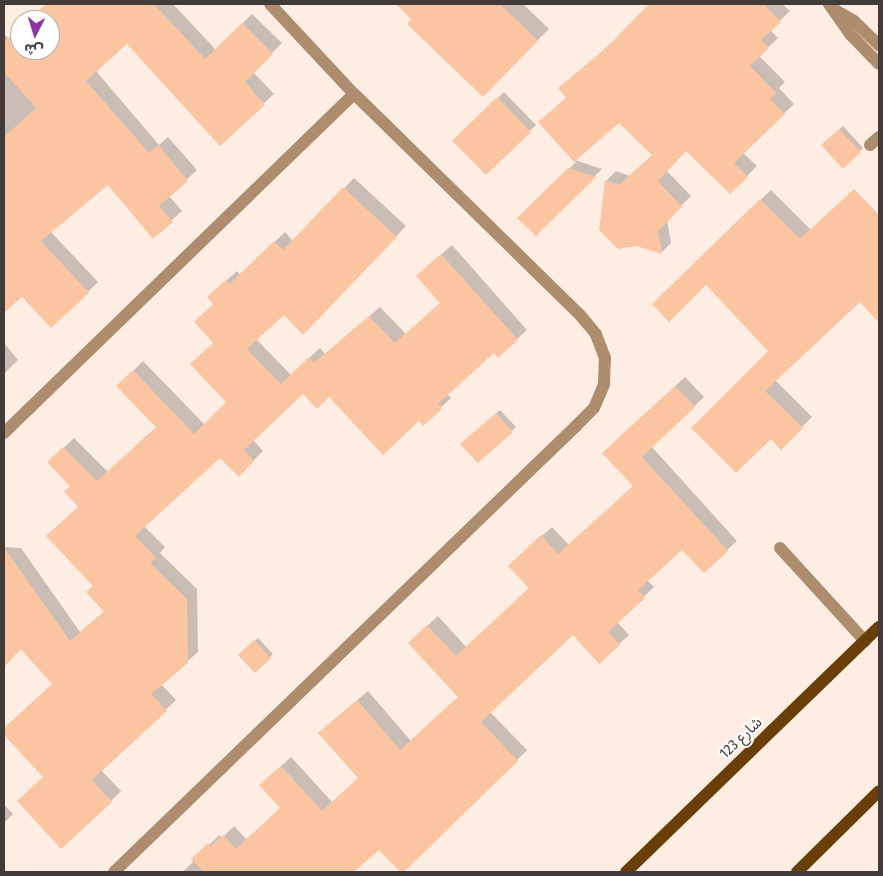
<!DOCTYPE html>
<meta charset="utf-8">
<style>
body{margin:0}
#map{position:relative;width:883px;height:876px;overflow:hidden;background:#fdede3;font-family:"Fira Sans Condensed","Noto Sans Arabic",sans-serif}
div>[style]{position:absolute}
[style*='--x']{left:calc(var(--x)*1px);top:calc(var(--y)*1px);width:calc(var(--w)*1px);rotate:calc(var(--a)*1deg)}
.shadow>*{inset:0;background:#0003}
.building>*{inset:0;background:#fbc5a2}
.minor>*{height:12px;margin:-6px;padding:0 6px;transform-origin:6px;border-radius:6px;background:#ae8d6f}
.major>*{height:12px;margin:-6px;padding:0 6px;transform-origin:6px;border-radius:6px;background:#6a3e07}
span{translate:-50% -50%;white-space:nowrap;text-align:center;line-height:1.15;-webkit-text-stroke:4px #fff;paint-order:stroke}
.street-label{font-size:15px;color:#423b37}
.frame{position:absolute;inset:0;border:5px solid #423b37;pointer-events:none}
.north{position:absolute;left:10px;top:10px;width:50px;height:50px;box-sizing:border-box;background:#fff;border:1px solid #b3b1af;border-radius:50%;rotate:185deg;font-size:14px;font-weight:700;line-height:20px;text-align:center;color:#423b37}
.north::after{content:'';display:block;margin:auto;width:18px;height:22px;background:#8b36a3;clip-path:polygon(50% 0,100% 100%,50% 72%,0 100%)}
</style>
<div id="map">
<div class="shadow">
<i style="clip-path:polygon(47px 4px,173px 4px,216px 50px,252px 14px,282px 43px,253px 72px,274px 94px,220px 144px,127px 42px,96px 71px,159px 145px,168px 137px,197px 170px,169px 196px,182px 211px,153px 237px,108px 184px,51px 232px,98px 282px,88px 292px,22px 295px,4px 312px,4px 34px,8px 38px,20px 28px,20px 50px,50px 50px,50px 20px,29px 20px)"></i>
<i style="clip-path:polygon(398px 4px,523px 4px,549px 29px,483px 95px)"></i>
<i style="clip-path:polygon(651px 4px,664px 4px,669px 8px,674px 4px,782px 4px,790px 11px,770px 30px,778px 38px,759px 56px,785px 82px,779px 88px,794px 104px,743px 153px,757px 166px,730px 193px,687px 150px,667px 171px,691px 196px,667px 220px,671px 243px,662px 252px,606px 181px,616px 171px,630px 176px,653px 155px,619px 122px,575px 160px,602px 169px,536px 235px,519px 218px,576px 162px,540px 122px,567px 97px,560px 88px,615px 40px)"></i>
<i style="clip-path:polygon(504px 92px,536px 125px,486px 174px,454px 141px)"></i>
<i style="clip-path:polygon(843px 126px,863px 148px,843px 167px,822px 145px)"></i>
<i style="clip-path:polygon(354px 178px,406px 226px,313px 324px,284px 313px,256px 339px,291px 375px,320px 348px,325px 354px,380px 307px,406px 334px,441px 303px,428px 266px,452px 245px,527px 330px,517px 339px,494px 352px,447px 394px,451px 398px,423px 424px,419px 419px,329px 395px,303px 393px,253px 440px,263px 451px,239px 475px,220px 457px,144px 526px,165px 547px,160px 553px,197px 589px,198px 652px,161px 684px,176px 700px,101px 770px,121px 791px,111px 801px,44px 777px,4px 733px,53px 684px,21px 647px,7px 662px,4px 658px,4px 547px,21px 548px,80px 632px,105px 611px,94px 585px,80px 506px,71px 486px,49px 462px,74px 438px,108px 472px,157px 427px,118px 386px,143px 361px,205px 425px,228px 402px,215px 342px,214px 304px,218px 288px,237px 271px,240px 275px,285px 232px,293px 241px)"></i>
<i style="clip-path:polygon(771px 190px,811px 230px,874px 245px,879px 240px,879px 321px,860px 301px,775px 380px,812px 417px,781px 448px,771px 437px,736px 472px,770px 351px,706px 284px,654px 304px)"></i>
<i style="clip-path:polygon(4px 343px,18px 360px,4px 374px)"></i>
<i style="clip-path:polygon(685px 377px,704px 397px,651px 446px,737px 541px,727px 550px,682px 548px,647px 580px,654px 587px,617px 622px,629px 635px,619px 644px,573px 634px,490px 712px,527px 750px,517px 760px,403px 872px,379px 848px,355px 870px,356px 872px,183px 872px,219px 835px,222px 838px,234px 826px,247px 840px,281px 808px,270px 776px,291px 757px,332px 802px,359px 778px,330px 723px,368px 691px,411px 741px,460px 696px,419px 633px,438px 616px,467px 648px,530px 588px,519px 556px,552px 527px,569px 545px,635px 486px,614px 443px)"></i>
<i style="clip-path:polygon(500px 410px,516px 427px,478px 461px,465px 441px)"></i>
<i style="clip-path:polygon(258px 638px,273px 654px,255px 671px,240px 655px)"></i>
<i style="clip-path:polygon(4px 805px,13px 814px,4px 823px)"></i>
</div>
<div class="building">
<i style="clip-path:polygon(46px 4px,154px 4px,205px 59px,242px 23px,273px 54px,245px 82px,265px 105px,220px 146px,127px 44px,86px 81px,149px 153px,158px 145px,188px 181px,159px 206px,173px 222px,153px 239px,108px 185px,41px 241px,89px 293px,51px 328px,22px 297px,4px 313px,4px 137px,36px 108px,4px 72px,4px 42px,20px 27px,20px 50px,50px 50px,50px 20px,28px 20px)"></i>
<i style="clip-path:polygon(396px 4px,500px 4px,538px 41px,483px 97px,407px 24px,411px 19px)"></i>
<i style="clip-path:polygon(649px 4px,764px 4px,781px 22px,761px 40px,769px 48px,750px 66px,776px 93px,770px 99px,785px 114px,734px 163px,748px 177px,730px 194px,686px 151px,658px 181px,682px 207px,658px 231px,662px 254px,636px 246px,618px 249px,599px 230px,605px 180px,619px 185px,652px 155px,619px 123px,574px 162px,538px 122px,566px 98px,558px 88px,605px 49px)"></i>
<i style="clip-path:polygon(497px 97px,531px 132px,486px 175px,452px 141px)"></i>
<i style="clip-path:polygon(839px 129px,861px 152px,843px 169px,821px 145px)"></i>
<i style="clip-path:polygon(568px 168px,596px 177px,536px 236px,517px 218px)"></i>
<i style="clip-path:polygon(343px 187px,397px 237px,303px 335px,284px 315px,247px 349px,281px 384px,309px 357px,314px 363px,369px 316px,395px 343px,440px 303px,416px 276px,441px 254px,518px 340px,498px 358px,494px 353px,438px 404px,442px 409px,423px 426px,419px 421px,383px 455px,329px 397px,317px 409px,303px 394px,244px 450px,254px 461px,239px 477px,220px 458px,135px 536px,156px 558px,150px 563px,187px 599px,188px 663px,151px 694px,167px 711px,92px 780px,112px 802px,61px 849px,17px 801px,43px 777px,4px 735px,4px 728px,52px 684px,21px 649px,4px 667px,4px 547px,70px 641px,104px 612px,86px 592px,93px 586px,46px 536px,78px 507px,64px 491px,70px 486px,47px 462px,63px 447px,97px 481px,156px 427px,116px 386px,133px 370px,194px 434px,226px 402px,190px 364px,213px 343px,194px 322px,213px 304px,207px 297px,226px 280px,230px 284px,274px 241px,283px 250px)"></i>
<i style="clip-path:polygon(854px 189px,879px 215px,879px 323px,860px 302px,765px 391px,803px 428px,781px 450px,771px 439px,736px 473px,691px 428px,768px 351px,706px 285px,669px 322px,652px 304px,760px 199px,800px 239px)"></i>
<i style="clip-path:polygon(675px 386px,695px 407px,642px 457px,728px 551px,704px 573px,682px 550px,638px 590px,645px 598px,608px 632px,620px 645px,599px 664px,573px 635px,481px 722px,518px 761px,404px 872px,400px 872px,379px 850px,354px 872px,204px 872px,191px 859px,208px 843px,211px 846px,223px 835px,236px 849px,280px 808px,259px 785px,281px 766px,322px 811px,358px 778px,318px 733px,357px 700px,400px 750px,458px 697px,408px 643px,427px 625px,456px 656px,529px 588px,508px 566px,541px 535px,558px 554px,633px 486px,602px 453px)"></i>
<i style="clip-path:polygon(496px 413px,513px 432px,478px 463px,460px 444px)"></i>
<i style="clip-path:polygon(254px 640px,271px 658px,255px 673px,238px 655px)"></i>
</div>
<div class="minor">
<i style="--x:829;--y:4;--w:38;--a:55"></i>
<i style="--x:851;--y:35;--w:40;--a:46"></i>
<i style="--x:835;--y:10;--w:22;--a:30"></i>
<i style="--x:854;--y:21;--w:35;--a:44"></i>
<i style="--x:870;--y:145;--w:12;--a:-42"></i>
<i style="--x:4;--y:433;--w:487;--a:-44.1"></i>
<i style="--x:780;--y:548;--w:126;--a:47.6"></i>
<i style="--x:114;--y:872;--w:642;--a:-43.99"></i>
<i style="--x:576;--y:426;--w:25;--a:-45"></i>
<i style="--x:594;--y:408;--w:26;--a:-67"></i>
<i style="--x:604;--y:384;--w:26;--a:-88"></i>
<i style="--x:605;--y:358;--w:26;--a:-111"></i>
<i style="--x:596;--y:334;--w:25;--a:-130"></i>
<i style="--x:580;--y:315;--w:316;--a:-135.6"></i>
<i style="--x:354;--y:94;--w:123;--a:-133"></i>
</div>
<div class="major">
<i style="--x:626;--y:872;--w:352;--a:-44.1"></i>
<i style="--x:797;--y:872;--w:115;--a:-44.6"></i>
</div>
<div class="street-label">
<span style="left:741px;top:738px;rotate:-44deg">شارع 123</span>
</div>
<div class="frame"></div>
<div class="north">ش</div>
</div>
